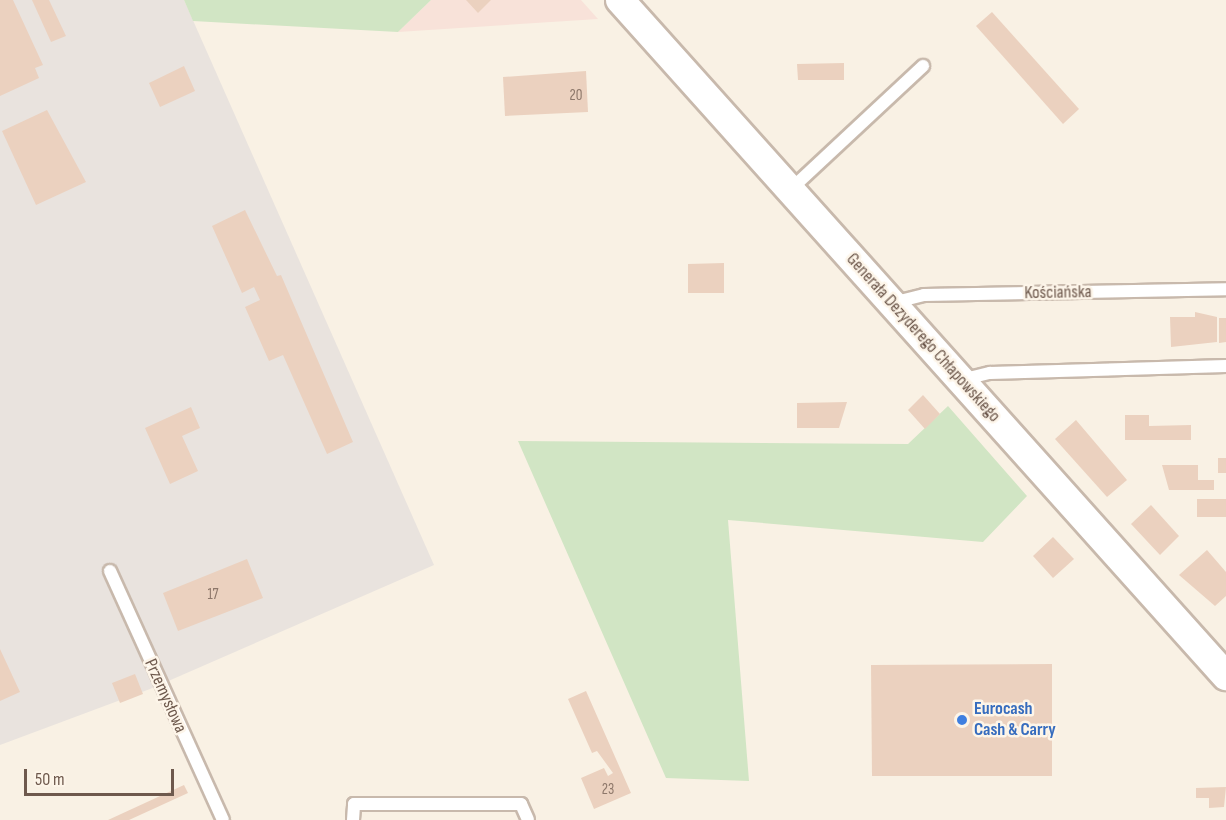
<!DOCTYPE html>
<meta charset="utf-8">
<style>
body{margin:0}
#map{position:relative;width:1226px;height:820px;overflow:hidden;background:#f9f1e4;font-family:"Sofia Sans Condensed",sans-serif}
div>[style]{position:absolute}
[style*='--x']{left:calc(var(--x)*1px);top:calc(var(--y)*1px);width:calc(var(--w)*1px);rotate:calc(var(--a)*1deg)}
.commercial>*{inset:0;background:#f8e2d9}
.industrial>*{inset:0;background:#e9e3de}
.green>*{inset:0;background:#d1e5c4}
.building>*{inset:0;background:#ebd1bf}
.roads{filter:drop-shadow(2px 0 #c8b9ac) drop-shadow(-2px 0 #c8b9ac) drop-shadow(0 2px #c8b9ac) drop-shadow(0 -2px #c8b9ac)}
.service>*{height:12px;margin:-6px;padding:0 6px;transform-origin:6px;border-radius:6px;background:#fff}
.tertiary>*{height:28px;margin:-14px;padding:0 14px;transform-origin:14px;border-radius:14px;background:#fff}
.dots>*{width:16px;height:16px;translate:-50% -50%;box-sizing:border-box;border:3px solid #fdf5e9;border-radius:50%}
span{translate:-50% -50%;white-space:nowrap;text-align:center;line-height:1.15;-webkit-text-stroke:5px #fdf5e9;paint-order:stroke}
.number-label{font-size:15px;color:#8d776a}
.number-label span{-webkit-text-stroke-width:0}
.street-label{font-size:18px;color:#6e594d}
.shop-label{font-size:18px;color:#366cbe;font-weight:700}
.left{translate:0 -50%;text-align:left}
.scale{position:absolute;left:24px;top:769px;width:150px;height:27px;box-sizing:border-box;border:3px solid #6e594d;border-top:0;padding-left:8px;font-size:18px;line-height:21px;white-space:nowrap;color:#6e594d;-webkit-text-stroke:4px #fdf5e9;paint-order:stroke}
</style>
<div id="map">
<div class="commercial">
<i style="clip-path:polygon(431px 0,581px 0,598px 19px,398px 32px)"></i>
</div>
<div class="industrial">
<i style="clip-path:polygon(0 0,184px 0,434px 565px,150px 689px,0 745px)"></i>
</div>
<div class="green">
<i style="clip-path:polygon(184px 0,431px 0,398px 32px,193px 21px)"></i>
<i style="clip-path:polygon(948px 406px,1027px 496px,983px 542px,728px 520px,749px 781px,666px 778px,518px 441px,908px 444px)"></i>
</div>
<div class="building">
<i style="clip-path:polygon(0 0,13px 0,43px 65px,35px 68px,39px 78px,0 96px)"></i>
<i style="clip-path:polygon(32px 0,49px 0,66px 36px,51px 42px)"></i>
<i style="clip-path:polygon(466px 0,491px 0,478px 13px)"></i>
<i style="clip-path:polygon(992px 12px,1079px 109px,1063px 124px,976px 26px)"></i>
<i style="clip-path:polygon(844px 63px,844px 80px,798px 80px,797px 64px)"></i>
<i style="clip-path:polygon(184px 66px,195px 91px,160px 107px,149px 83px)"></i>
<i style="clip-path:polygon(586px 71px,588px 112px,505px 116px,503px 77px)"></i>
<i style="clip-path:polygon(47px 110px,86px 182px,36px 205px,2px 131px)"></i>
<i style="clip-path:polygon(245px 210px,277px 276px,281px 275px,353px 442px,327px 454px,283px 355px,269px 361px,245px 307px,260px 300px,254px 287px,242px 293px,212px 226px)"></i>
<i style="clip-path:polygon(724px 263px,724px 293px,688px 293px,688px 264px)"></i>
<i style="clip-path:polygon(1195px 312px,1217px 317px,1217px 342px,1171px 347px,1170px 317px,1195px 317px)"></i>
<i style="clip-path:polygon(1219px 318px,1226px 318px,1226px 342px,1219px 343px)"></i>
<i style="clip-path:polygon(923px 395px,940px 414px,925px 429px,908px 410px)"></i>
<i style="clip-path:polygon(847px 402px,839px 428px,797px 428px,797px 403px)"></i>
<i style="clip-path:polygon(191px 407px,200px 428px,182px 436px,198px 471px,170px 484px,145px 428px)"></i>
<i style="clip-path:polygon(1125px 415px,1149px 415px,1149px 426px,1191px 425px,1191px 440px,1125px 440px)"></i>
<i style="clip-path:polygon(1076px 420px,1127px 480px,1107px 497px,1055px 439px)"></i>
<i style="clip-path:polygon(1218px 458px,1226px 458px,1226px 473px,1218px 473px)"></i>
<i style="clip-path:polygon(1162px 465px,1198px 465px,1198px 480px,1214px 480px,1214px 490px,1169px 490px)"></i>
<i style="clip-path:polygon(1197px 499px,1226px 499px,1226px 517px,1197px 517px)"></i>
<i style="clip-path:polygon(1151px 505px,1179px 536px,1160px 555px,1131px 524px)"></i>
<i style="clip-path:polygon(1053px 537px,1074px 559px,1053px 578px,1033px 556px)"></i>
<i style="clip-path:polygon(1207px 550px,1226px 572px,1226px 596px,1215px 606px,1179px 575px)"></i>
<i style="clip-path:polygon(247px 559px,263px 598px,178px 631px,163px 593px)"></i>
<i style="clip-path:polygon(0 649px,20px 692px,0 701px)"></i>
<i style="clip-path:polygon(1052px 664px,1052px 776px,872px 776px,871px 665px)"></i>
<i style="clip-path:polygon(135px 674px,143px 694px,120px 703px,112px 683px)"></i>
<i style="clip-path:polygon(586px 691px,631px 793px,594px 809px,581px 778px,604px 768px,608px 776px,613px 773px,597px 751px,592px 753px,568px 699px)"></i>
<i style="clip-path:polygon(184px 785px,188px 793px,129px 820px,108px 820px)"></i>
<i style="clip-path:polygon(1226px 787px,1224px 807px,1209px 808px,1209px 798px,1196px 798px,1196px 788px)"></i>
</div>
<div class="roads">
<div class="service">
<i style="--x:790;--y:190;--w:182;--a:-43"></i>
<i style="--x:892;--y:303;--w:33;--a:-14"></i>
<i style="--x:924;--y:295;--w:302;--a:-1.1"></i>
<i style="--x:961;--y:380;--w:30;--a:-14"></i>
<i style="--x:990;--y:373;--w:236;--a:-1.7"></i>
<i style="--x:110;--y:571;--w:273;--a:65.6"></i>
<i style="--x:353;--y:820;--w:16;--a:-86"></i>
<i style="--x:354;--y:804;--w:167;--a:0"></i>
<i style="--x:521;--y:804;--w:17;--a:66"></i>
</div>
<div class="tertiary">
<i style="--x:620;--y:0;--w:908;--a:48.13"></i>
</div>
</div>
<div class="dots">
<i style="left:962px;top:720px;background:#3f7fe0"></i>
</div>
<div class="number-label">
<span style="left:576px;top:96px">20</span>
<span style="left:213px;top:595px">17</span>
<span style="left:608px;top:790px">23</span>
</div>
<div class="street-label">
<span style="left:1058px;top:293px;rotate:-1deg">Kościańska</span>
<span style="left:923px;top:338px;rotate:48deg">Generała Dezyderego Chłapowskiego</span>
<span style="left:165px;top:696px;rotate:66deg">Przemysłowa</span>
</div>
<div class="shop-label">
<span class="left" style="left:974px;top:720px">Eurocash<br>Cash &amp; Carry</span>
</div>
<div class="scale">50 m</div>
</div>
